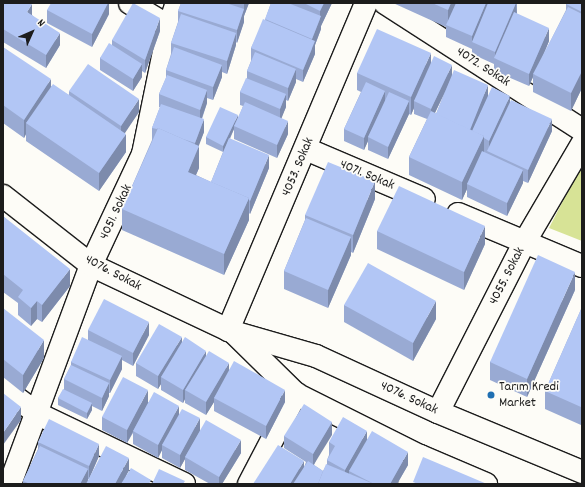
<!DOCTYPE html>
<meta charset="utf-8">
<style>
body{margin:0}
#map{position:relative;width:585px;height:487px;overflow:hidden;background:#fdfcf7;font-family:Dekko,sans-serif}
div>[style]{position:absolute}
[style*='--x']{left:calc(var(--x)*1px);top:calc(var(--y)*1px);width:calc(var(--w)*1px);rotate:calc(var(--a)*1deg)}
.green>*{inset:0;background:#d7e396}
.roads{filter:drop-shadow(1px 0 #1c1c1c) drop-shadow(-1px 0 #1c1c1c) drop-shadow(0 1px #1c1c1c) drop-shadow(0 -1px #1c1c1c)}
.minor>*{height:22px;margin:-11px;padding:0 11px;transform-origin:11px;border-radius:11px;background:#fdfcf7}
.secondary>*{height:22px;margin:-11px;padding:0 11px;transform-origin:11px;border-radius:11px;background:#fdfcf7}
.wall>*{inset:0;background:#99aad3}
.shaded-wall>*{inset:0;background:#7d8bac}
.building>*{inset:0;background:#b2c6f5}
.dots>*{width:11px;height:11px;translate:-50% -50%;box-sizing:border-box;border:2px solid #fdfcf7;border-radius:50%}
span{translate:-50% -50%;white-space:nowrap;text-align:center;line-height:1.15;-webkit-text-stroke:3.5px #fdfcf7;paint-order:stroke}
.street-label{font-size:14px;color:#1c1c1c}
.poi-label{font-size:14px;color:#1c1c1c}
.left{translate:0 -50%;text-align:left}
.frame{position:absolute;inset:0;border:4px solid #1c1c1c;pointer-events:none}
.north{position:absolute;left:12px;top:12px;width:40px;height:40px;-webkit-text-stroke:3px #fdfcf7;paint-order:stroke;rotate:45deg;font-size:11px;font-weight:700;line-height:16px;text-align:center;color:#1c1c1c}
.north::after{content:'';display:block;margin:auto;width:14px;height:18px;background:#1c1c1c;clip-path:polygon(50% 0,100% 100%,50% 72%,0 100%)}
</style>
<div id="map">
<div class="green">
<i style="clip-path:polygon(582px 164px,582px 241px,549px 228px)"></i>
</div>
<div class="roads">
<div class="minor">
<i style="--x:130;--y:3;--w:33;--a:31"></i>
<i style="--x:385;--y:3;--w:234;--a:32.8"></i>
<i style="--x:306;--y:149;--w:128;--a:23"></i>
<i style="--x:458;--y:214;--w:134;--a:22.8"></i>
<i style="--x:228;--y:330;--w:355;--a:-67.1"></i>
<i style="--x:3;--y:388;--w:44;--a:36.6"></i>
<i style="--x:38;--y:414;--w:162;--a:25.6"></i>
<i style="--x:438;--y:412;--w:190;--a:-63"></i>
<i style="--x:524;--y:243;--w:115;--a:-59.6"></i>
<i style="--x:10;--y:484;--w:233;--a:-69.7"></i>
<i style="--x:91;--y:265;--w:123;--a:-64.9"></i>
<i style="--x:143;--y:154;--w:130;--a:-78.4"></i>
<i style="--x:169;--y:27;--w:25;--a:-72"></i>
<i style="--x:249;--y:484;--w:102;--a:-62.4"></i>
<i style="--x:409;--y:484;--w:30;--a:-69"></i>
</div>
<div class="secondary">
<i style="--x:3;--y:196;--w:112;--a:38.1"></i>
<i style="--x:91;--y:265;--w:157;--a:25.3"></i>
<i style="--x:233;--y:332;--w:86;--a:16.1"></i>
<i style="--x:316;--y:356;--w:134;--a:24.7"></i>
<i style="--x:438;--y:412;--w:156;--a:22.6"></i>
<i style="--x:235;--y:334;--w:86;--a:44.5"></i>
<i style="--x:296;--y:394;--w:139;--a:26.6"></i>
<i style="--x:420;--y:456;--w:72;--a:23"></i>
</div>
</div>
<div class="wall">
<i style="clip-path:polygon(3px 3px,32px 15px,60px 45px,46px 68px,3px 42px)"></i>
<i style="clip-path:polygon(109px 3px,109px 14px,92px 47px,47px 23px,47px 10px)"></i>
<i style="clip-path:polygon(181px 3px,249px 3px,244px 16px,244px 22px,237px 43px,236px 42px,236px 45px,227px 74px,222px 72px,222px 77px,213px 100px,207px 98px,207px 103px,202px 119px,204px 132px,198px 146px,199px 168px,196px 175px,211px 182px,223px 152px,206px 144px,206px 137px,238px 119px,243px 106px,240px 105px,240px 92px,247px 78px,247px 71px,251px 61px,251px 48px,265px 20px,271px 3px,332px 3px,321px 26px,321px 29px,315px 45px,315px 54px,303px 82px,296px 79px,296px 82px,288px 101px,286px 100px,286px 107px,281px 118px,288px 134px,277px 158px,234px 139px,234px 129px,230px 139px,269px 168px,250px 214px,249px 213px,249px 220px,224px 275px,122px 230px,122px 209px,152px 140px,152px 128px,160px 107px,159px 107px,159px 94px,166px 78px,166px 70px,171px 54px,171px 43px,178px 22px,178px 11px)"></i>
<i style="clip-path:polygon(393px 3px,517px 3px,517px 14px,549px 41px,543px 56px,566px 10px,566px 4px,582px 3px,582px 88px,571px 111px,533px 92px,533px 77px,529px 86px,494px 71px,494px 64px,472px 54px,472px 49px,446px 37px,446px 27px)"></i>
<i style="clip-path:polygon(160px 31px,145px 73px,142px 71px,142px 77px,133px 91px,100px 70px,100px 58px,112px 45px,112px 40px)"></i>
<i style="clip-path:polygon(3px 47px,51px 86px,69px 95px,69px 91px,139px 112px,124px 133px,126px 152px,99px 191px,26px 141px,26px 134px,24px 138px,3px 123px)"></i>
<i style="clip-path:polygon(evenodd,431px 64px,488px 96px,510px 102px,552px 131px,528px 183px,523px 181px,523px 183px,507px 216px,467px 197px,467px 189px,462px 200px,409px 175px,409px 157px,427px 119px,414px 114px,414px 108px,411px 115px,409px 114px,388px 159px,368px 150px,368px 141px,364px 150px,344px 141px,344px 129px,361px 92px,357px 90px,357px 73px,431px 64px,445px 92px,436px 114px,435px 113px,445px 92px)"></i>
<i style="clip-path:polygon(375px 199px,353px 253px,351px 252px,351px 255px,328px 308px,284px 289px,284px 271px,305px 220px,305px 215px)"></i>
<i style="clip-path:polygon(3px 216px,70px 286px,42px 322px,37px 319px,31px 326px,18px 315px,18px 303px,3px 292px)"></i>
<i style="clip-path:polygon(377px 231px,485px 244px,464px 290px,377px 249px)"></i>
<i style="clip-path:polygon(575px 290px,527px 397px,490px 380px,490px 362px)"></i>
<i style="clip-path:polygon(344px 305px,436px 319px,413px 361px,344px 322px)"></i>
<i style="clip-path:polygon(582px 307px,581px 425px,545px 409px,545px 391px)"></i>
<i style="clip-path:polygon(3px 308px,44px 358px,23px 393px,3px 377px)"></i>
<i style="clip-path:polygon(88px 330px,149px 335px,133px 366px,122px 360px,122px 369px,110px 393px,109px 393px,109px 396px,102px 411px,92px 406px,92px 410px,87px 419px,58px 405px,58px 398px,64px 389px,64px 379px,71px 365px,71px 362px,88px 340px)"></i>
<i style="clip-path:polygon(182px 343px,206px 356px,285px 402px,266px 439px,214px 411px,214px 402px,206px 415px,185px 403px,185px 399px,183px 403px,161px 390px,161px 384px,158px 389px,136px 376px,136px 363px)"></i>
<i style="clip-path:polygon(148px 402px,179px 414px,200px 431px,241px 453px,222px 484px,210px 484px,185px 470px,185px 459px,180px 468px,162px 458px,162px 450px,158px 458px,133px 444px,133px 433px,127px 443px,102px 430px,102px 417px)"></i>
<i style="clip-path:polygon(332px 422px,314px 465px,323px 471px,327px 464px,327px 460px,329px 455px,329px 442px,367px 439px,408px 465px,397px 484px,253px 484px,304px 467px,306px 462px,284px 448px,284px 436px)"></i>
<i style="clip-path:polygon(38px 442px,99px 456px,89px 479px,88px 479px,88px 481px,129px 470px,126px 476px,151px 484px,23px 484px,23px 481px,38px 449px)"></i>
</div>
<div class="shaded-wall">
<i style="clip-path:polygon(108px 3px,109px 3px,109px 14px,92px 47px,92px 34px)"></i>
<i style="clip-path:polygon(244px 3px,249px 3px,244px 16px)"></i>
<i style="clip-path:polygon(324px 3px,332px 3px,321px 26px,321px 29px,315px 45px,315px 54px,303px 82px,303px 70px,312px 49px,312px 39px,320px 19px,320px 11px)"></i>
<i style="clip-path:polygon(451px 3px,459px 3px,448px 25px,448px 10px)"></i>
<i style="clip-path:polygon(486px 3px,492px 3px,472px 42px,472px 36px)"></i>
<i style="clip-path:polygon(516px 3px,517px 15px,495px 59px,495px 52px)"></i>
<i style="clip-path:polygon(32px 4px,32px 17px,27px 12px)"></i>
<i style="clip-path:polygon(244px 9px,244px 22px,237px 43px,237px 30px)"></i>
<i style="clip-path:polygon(160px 18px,160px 31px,145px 73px,145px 60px)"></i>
<i style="clip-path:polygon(549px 28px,549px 41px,535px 75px,533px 74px,533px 77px,529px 86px,529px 74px)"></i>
<i style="clip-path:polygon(60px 33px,60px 45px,46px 68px,46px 55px)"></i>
<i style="clip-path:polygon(236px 33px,236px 45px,227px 74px,227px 61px)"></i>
<i style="clip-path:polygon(431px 53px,431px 71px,414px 101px,414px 108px,411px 115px,411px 97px)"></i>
<i style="clip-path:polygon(142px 64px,142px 77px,133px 91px,133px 79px)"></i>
<i style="clip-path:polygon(222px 65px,222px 77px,213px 100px,213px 87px)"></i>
<i style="clip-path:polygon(452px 65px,452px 77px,431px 121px,431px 109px)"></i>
<i style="clip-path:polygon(296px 69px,296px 82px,288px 101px,288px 88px)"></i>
<i style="clip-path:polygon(582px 71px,582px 88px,571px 111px,571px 93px)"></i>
<i style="clip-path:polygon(51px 79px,51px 97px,26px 123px,26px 134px,24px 138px,24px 120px)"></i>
<i style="clip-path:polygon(488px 85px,488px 98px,473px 134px,469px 130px)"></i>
<i style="clip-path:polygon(207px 90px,207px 103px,200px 123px,200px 110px)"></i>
<i style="clip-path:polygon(385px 91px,385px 104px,368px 137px,368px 141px,364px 150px,364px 138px)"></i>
<i style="clip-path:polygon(286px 94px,286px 107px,280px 122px,280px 109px)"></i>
<i style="clip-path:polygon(510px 96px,510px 109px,489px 152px,489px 141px)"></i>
<i style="clip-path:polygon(139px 99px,139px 112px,121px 139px,121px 126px)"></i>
<i style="clip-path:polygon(409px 101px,409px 114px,388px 159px,388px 147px)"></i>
<i style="clip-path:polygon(238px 115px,238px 122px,234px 126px,234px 129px,223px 152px,223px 146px)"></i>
<i style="clip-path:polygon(204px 119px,204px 132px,195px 156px,195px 143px)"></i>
<i style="clip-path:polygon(552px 119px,552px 131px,528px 183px,528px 170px)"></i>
<i style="clip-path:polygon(288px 121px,288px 134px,277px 158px,277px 145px)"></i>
<i style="clip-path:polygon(126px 134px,126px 152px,99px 191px,99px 173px)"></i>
<i style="clip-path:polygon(484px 136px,484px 154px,467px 184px,467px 189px,462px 200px,462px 182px)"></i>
<i style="clip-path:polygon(199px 146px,199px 168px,188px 193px,188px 172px)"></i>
<i style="clip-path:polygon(269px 155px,269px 168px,250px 214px,250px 201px)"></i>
<i style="clip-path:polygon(523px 170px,523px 183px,507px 216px,507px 203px)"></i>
<i style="clip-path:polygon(375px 181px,375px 199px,353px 253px,353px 235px)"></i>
<i style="clip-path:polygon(249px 198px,249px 220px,224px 275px,224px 254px)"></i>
<i style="clip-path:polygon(485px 226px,485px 244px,464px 290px,464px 272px)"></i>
<i style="clip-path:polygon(351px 237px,351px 255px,328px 308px,328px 290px)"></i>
<i style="clip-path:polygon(70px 269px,70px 286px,42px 322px,42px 305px)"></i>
<i style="clip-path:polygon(575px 272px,575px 290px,527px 397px,527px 379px)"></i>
<i style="clip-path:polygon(37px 301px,37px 319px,31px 326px,31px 308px)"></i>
<i style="clip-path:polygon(436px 301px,436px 319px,413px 361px,413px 343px)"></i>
<i style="clip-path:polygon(149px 322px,149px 335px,133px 366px,133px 353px)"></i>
<i style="clip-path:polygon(182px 337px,182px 350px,161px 377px,161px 384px,158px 389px,158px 376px)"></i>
<i style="clip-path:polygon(44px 340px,44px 358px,23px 393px,23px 375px)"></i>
<i style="clip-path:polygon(206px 351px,206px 363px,185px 390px,185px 399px,183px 403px,183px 390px)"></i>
<i style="clip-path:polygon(122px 356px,122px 369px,110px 393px,110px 380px)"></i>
<i style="clip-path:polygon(229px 363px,229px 376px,214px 398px,214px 402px,206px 415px,206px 402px)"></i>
<i style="clip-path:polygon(109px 383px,109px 396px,102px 411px,102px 398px)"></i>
<i style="clip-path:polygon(148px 390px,148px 403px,127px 443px,127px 430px)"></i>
<i style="clip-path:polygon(285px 390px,285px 402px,266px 439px,266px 426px)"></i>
<i style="clip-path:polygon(92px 403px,92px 410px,87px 419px,87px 413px)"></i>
<i style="clip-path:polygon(179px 406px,179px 419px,162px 445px,162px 450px,158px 458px,158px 445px)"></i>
<i style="clip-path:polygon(582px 406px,582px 423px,581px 425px,581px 407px)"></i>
<i style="clip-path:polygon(21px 407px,21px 420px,3px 445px,3px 433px)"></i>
<i style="clip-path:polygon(200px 418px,200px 431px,185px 457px,185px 459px,180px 468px,180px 455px)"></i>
<i style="clip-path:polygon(332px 422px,332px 435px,313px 466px,313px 454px)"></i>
<i style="clip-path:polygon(367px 431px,367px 444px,349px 471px,349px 475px,345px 482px,345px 470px)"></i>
<i style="clip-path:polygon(241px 440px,241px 453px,222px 484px,219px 484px,219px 477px)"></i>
<i style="clip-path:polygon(99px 444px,99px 456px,89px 479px,89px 466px)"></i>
<i style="clip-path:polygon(408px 452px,408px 465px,397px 484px,390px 484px)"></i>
<i style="clip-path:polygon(129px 458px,129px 470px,122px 484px,115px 484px)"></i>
<i style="clip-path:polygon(304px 461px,304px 474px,297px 484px,290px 484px)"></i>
<i style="clip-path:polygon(88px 469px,88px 482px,87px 484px,80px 484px)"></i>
</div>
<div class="building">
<i style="clip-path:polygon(3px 3px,31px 3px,32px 4px,27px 12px,60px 33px,46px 55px,3px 29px)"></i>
<i style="clip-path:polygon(51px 3px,108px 3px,92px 34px,47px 10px)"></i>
<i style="clip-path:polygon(133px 3px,160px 18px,145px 60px,112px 40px)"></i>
<i style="clip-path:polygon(181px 3px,226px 3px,244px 9px,237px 30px,178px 11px)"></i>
<i style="clip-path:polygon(271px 3px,288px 3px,321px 16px,312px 39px,265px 19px)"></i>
<i style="clip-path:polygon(304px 3px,324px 3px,320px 11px)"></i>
<i style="clip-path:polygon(432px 3px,451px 3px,448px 10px)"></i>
<i style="clip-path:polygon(456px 3px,486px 3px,472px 36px,446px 25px)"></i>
<i style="clip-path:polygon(488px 3px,516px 3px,495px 52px,472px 42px)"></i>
<i style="clip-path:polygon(566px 3px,582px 3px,582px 12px,566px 4px)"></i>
<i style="clip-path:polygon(568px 7px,582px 14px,582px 71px,571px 93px,533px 74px)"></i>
<i style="clip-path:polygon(514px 12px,549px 28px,529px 74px,494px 58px)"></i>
<i style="clip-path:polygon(181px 14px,236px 33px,227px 61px,171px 43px)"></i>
<i style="clip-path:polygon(263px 19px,315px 41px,303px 70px,251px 48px)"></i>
<i style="clip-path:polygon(377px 29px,431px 53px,411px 97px,357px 73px)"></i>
<i style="clip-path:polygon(109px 43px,142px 64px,133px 79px,100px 58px)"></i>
<i style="clip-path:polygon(3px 47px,51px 79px,24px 120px,3px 105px)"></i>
<i style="clip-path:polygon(174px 47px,222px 65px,213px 87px,166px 70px)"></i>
<i style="clip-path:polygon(255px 52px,296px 69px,288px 88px,247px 71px)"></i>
<i style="clip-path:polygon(434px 56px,452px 65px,431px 109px,414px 101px)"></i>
<i style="clip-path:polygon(88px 64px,139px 99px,121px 126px,69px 91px)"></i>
<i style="clip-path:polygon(454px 70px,488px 85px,470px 130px,436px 114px)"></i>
<i style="clip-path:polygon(167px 75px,207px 90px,200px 110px,159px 94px)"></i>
<i style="clip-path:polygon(246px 78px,286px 94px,280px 109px,240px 92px)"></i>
<i style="clip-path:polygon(366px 82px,385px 91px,364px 138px,344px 129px)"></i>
<i style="clip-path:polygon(53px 84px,126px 134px,99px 173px,26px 123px)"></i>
<i style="clip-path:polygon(492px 87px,510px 96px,489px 141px,484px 138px,484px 136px,472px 131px)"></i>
<i style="clip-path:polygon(389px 92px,409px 101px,388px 147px,368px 137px)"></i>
<i style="clip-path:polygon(511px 100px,552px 119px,528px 170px,487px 151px)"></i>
<i style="clip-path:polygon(245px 102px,288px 121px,277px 145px,234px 126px)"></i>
<i style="clip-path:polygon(161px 104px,204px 119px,195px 143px,183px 139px,158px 128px,157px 129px,152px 128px)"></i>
<i style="clip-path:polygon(220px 107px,238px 115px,223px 146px,206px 137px)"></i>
<i style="clip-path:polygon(431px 111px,484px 136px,462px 182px,409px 157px)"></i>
<i style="clip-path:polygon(158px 128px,199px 146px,188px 172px,249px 198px,224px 254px,122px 209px)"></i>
<i style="clip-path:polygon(229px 138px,269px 155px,250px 201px,249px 200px,249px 198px,211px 182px)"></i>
<i style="clip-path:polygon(482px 151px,523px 170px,507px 203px,467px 184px)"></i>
<i style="clip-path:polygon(328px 162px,375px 181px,353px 235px,305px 215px)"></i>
<i style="clip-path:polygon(399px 186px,485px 226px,464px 272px,377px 231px)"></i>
<i style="clip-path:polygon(3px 216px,70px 269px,42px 305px,37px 301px,31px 308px,18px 297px,23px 290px,3px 274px)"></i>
<i style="clip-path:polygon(306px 218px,351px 237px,328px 290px,284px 271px)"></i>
<i style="clip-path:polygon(538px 255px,575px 272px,527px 379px,490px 362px)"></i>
<i style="clip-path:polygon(368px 263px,436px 301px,413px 343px,344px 305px)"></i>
<i style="clip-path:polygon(104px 299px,149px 322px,133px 353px,88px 330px)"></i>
<i style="clip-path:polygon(582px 307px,582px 406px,581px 407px,545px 391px)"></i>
<i style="clip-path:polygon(3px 308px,44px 340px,23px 375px,3px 359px)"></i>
<i style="clip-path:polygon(159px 324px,182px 337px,158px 376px,136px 363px)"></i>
<i style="clip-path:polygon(82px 337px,122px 356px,110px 380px,71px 362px)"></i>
<i style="clip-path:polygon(185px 337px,206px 351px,183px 390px,161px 377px)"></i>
<i style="clip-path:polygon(209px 351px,229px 363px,206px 402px,185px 390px)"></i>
<i style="clip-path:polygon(234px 361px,285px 390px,266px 426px,214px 398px)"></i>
<i style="clip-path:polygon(71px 365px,109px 383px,102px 398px,64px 379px)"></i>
<i style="clip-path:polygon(123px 377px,148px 390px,127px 430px,102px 417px)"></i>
<i style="clip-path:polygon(63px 389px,92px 403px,87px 413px,58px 398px)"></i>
<i style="clip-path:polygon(154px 392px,179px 406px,158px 445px,133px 431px)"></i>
<i style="clip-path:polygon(3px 393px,21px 407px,3px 433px)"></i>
<i style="clip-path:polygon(304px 404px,332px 422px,313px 454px,284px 436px)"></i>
<i style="clip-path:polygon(182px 409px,200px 418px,180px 455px,162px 445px)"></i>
<i style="clip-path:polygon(343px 417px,367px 431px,345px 470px,327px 460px,335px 446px,329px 442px)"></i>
<i style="clip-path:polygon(49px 419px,99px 444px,89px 466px,38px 442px)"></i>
<i style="clip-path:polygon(206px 420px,241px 440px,219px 477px,185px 457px)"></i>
<i style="clip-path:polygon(372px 431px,408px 452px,390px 484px,374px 484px,349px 471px)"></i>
<i style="clip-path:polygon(278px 445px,304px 461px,290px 484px,253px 484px)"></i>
<i style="clip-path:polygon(40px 446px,88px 469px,80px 484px,30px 484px,23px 481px)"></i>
<i style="clip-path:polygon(106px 446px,129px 458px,115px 484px,86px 484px)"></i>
<i style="clip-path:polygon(423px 457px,487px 484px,418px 484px,413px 482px)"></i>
<i style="clip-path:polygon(308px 461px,323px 471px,318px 484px,293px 484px)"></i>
<i style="clip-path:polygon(326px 464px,374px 484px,318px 484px)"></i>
<i style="clip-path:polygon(131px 468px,151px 480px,149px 484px,121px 484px)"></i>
<i style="clip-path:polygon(159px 469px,185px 481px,183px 484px,152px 484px)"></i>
</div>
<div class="dots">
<i style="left:491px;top:395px;background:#1f6fb2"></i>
</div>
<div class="street-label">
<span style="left:483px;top:67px;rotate:33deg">4072. Sokak</span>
<span style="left:298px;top:167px;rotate:-67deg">4053. Sokak</span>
<span style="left:367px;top:175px;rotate:23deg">4071. Sokak</span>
<span style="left:116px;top:212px;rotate:-65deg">4051. Sokak</span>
<span style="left:113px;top:273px;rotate:28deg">4076. Sokak</span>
<span style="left:507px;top:276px;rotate:-63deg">4055. Sokak</span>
<span style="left:409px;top:398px;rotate:25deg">4076. Sokak</span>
</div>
<div class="poi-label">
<span class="left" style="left:499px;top:395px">Tarım Kredi<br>Market</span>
</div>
<div class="frame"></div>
<div class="north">N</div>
</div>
